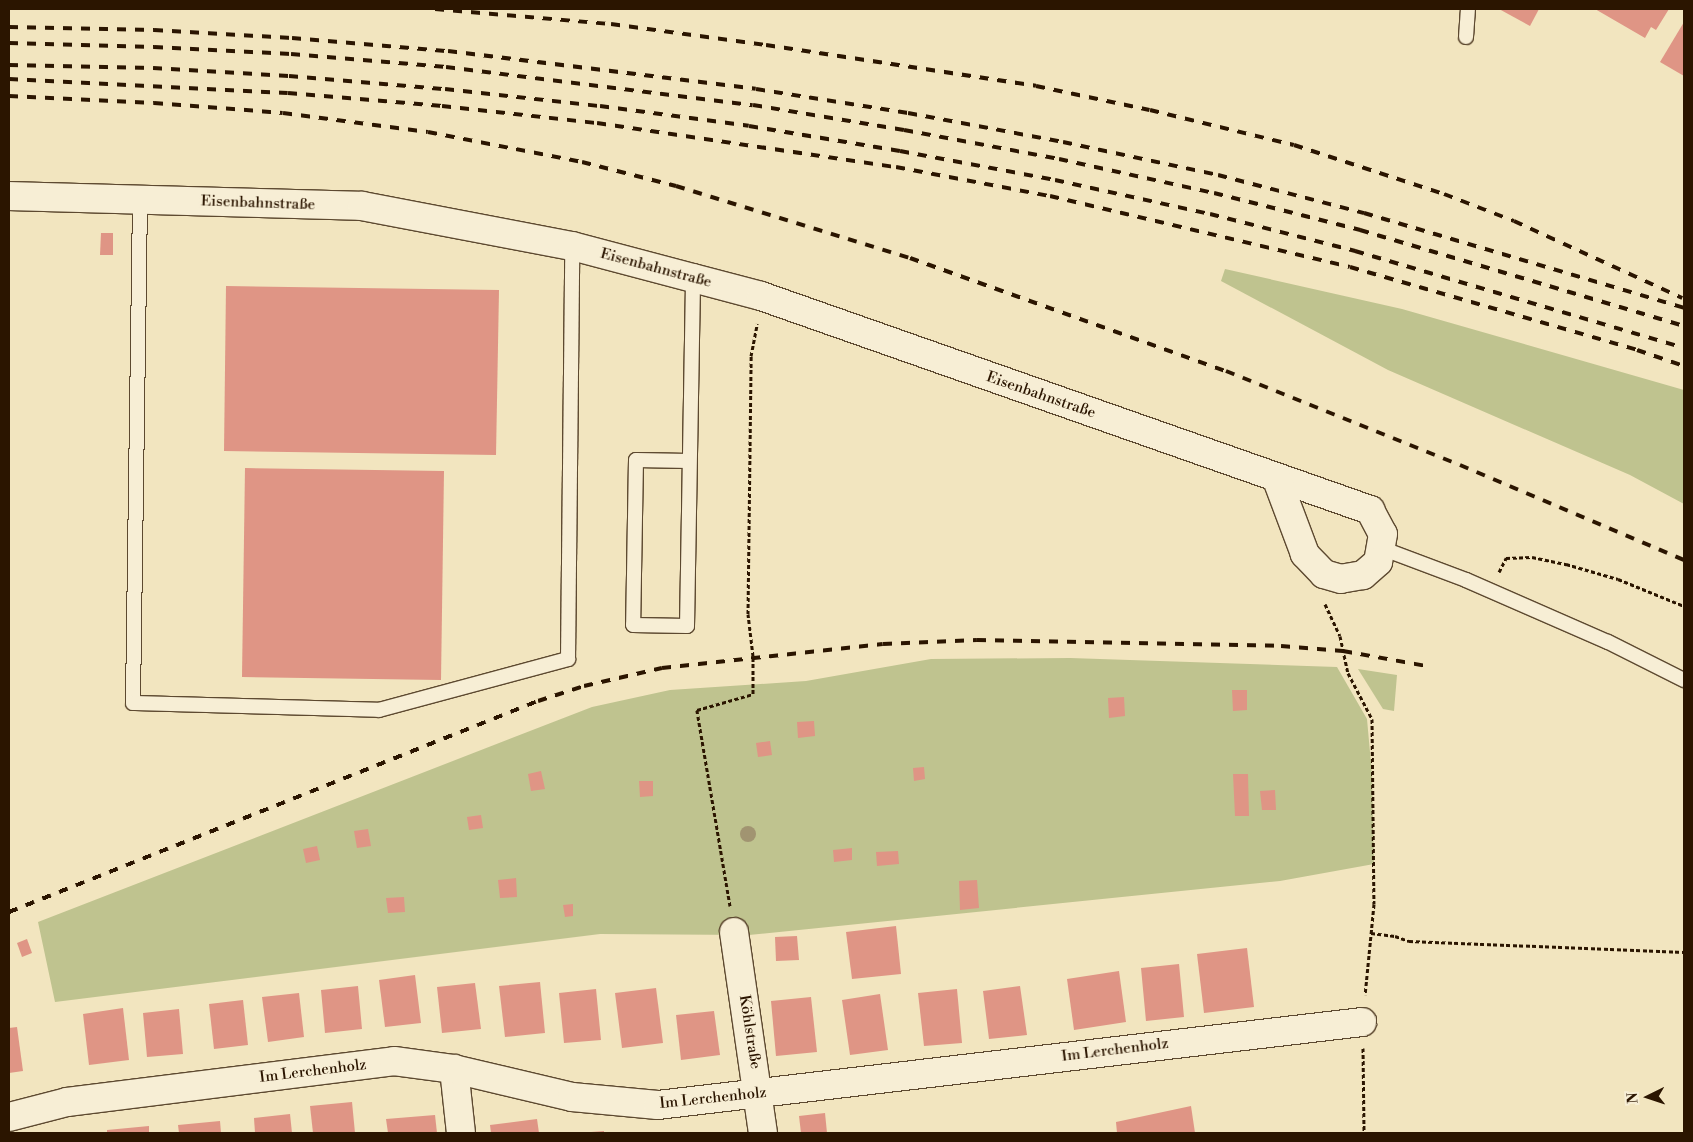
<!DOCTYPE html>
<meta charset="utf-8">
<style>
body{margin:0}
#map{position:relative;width:1693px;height:1142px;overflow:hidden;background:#f2e5bf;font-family:"Libre Bodoni",serif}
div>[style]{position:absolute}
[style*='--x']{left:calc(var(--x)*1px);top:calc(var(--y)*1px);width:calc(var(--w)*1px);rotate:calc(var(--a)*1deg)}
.green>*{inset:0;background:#bfc38f}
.building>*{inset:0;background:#df9585}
.path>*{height:3px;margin-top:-1.5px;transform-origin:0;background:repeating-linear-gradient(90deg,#2b1500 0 4px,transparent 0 6.5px)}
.roads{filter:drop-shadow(1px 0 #5d4930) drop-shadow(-1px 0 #5d4930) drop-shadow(0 1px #5d4930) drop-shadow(0 -1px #5d4930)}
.service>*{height:14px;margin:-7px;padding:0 7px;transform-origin:7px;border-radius:7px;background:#f7eed5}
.minor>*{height:28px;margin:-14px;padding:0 14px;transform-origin:14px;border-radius:14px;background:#f7eed5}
.rail>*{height:4px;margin-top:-2px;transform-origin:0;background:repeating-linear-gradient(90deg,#2b1500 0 9px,transparent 0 18px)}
.trees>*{width:16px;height:16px;margin:-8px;border-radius:50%;background:#a19471}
span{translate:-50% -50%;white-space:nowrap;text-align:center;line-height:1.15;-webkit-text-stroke:4px #f7eed5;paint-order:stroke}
.street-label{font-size:15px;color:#2b1500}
.frame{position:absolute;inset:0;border:10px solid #2b1500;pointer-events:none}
.north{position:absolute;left:1623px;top:1072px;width:50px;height:50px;-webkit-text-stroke:4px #f7eed5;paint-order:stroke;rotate:266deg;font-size:14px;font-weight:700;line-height:20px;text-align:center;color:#2b1500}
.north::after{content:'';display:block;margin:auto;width:18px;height:22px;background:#2b1500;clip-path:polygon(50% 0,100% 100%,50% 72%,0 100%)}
</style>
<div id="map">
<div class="green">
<i style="clip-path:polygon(1225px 269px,1402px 309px,1684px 390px,1684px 504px,1630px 475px,1388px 370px,1221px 281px)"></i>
<i style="clip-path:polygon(1070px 658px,1337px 667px,1367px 719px,1372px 774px,1374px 864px,1280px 881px,749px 935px,600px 934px,55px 1002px,38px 922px,592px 707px,670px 690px,806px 681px,931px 659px)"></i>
<i style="clip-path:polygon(1358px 669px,1397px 675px,1394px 711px,1383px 709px)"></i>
</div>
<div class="building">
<i style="clip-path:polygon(1499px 9px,1539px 9px,1530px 26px)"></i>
<i style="clip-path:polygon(1595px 9px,1669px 9px,1656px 30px,1651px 27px,1645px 38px)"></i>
<i style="clip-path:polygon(1684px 22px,1684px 76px,1660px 62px)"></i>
<i style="clip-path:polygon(101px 233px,113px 233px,113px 255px,100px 255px)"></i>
<i style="clip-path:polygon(226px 286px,499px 290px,496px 455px,224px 451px)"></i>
<i style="clip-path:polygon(245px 468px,444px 471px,441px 680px,242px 677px)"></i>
<i style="clip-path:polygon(1232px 690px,1247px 690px,1247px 710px,1233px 711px)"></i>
<i style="clip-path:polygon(1124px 697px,1125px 716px,1109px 718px,1108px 698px)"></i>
<i style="clip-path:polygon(814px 721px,815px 736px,798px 738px,797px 722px)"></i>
<i style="clip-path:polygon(770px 741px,772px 755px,758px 757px,756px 743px)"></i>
<i style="clip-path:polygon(924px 767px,925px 779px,914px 781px,913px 768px)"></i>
<i style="clip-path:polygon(541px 771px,545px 789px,531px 791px,528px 774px)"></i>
<i style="clip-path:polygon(1233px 774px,1248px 774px,1249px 816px,1235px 816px)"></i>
<i style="clip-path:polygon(639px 781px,653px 781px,653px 796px,640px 797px)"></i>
<i style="clip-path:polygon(1275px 790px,1276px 810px,1262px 810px,1260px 791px)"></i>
<i style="clip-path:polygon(481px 815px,483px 828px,469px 830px,467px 817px)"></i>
<i style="clip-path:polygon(368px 829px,371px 846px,357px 848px,354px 831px)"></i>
<i style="clip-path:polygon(317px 846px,320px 860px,306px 863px,303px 849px)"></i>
<i style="clip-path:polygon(852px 848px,852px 860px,834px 862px,833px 850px)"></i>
<i style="clip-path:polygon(898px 851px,899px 864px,877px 866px,876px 852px)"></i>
<i style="clip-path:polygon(516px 878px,517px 897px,500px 898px,498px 880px)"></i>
<i style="clip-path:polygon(977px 880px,979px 908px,960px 910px,959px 881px)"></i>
<i style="clip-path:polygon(404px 897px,405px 912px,388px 913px,386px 898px)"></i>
<i style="clip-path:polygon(573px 904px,573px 916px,565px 917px,563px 905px)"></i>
<i style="clip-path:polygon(896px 926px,901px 974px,852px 979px,846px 932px)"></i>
<i style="clip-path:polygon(797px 936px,799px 960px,776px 961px,775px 937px)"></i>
<i style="clip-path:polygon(27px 939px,32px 953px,22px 957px,17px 943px)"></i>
<i style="clip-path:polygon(1247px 948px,1254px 1007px,1204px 1013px,1197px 954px)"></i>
<i style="clip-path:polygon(1179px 964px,1184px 1017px,1146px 1021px,1141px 968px)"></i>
<i style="clip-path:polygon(1119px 971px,1126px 1022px,1074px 1030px,1067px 979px)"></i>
<i style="clip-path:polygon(415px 975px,421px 1023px,385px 1027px,379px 980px)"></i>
<i style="clip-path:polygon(540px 982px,545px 1033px,505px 1037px,499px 986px)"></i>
<i style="clip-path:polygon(475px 983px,481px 1029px,442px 1033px,437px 987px)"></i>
<i style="clip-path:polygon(358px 986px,362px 1029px,325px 1033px,321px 990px)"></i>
<i style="clip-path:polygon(1020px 986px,1027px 1035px,989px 1039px,983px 991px)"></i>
<i style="clip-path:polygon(656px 988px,663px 1043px,622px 1048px,615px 993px)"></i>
<i style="clip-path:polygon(596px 989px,601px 1040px,564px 1043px,559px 993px)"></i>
<i style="clip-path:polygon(957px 989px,962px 1043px,924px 1046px,918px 993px)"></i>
<i style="clip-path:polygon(299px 993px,304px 1037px,268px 1042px,262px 997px)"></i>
<i style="clip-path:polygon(880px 994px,888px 1050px,850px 1055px,842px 1000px)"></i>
<i style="clip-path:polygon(811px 997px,817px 1052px,776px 1056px,771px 1001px)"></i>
<i style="clip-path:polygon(243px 1000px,248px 1045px,214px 1049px,209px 1004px)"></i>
<i style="clip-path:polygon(123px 1008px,129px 1060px,89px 1065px,83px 1014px)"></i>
<i style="clip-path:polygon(179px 1009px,183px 1054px,147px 1057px,143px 1013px)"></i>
<i style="clip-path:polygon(714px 1011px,720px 1055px,681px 1060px,676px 1015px)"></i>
<i style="clip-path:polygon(17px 1027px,23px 1071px,9px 1073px,9px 1028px)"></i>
<i style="clip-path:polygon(352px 1102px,355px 1133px,313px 1133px,310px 1106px)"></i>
<i style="clip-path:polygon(1191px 1106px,1195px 1133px,1117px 1133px,1116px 1122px)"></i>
<i style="clip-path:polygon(825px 1113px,827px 1133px,801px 1133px,799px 1116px)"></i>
<i style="clip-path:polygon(290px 1114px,292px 1133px,255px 1133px,254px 1118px)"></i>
<i style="clip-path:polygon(435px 1115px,437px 1133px,388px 1133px,386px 1119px)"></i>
<i style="clip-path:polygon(537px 1119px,539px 1133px,491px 1133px,490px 1125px)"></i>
<i style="clip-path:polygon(220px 1121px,221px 1133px,179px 1133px,178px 1125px)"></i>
<i style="clip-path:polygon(149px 1126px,149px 1133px,107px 1133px,107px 1130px)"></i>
<i style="clip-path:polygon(604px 1131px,604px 1133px,591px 1133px,591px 1132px)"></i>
</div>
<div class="path">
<i style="--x:1499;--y:572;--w:16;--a:-63"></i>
<i style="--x:1506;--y:558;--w:26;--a:-2"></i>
<i style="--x:1532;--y:557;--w:35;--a:12"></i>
<i style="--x:1566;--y:564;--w:54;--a:16.1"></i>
<i style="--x:1618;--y:579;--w:71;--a:22.2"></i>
<i style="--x:1325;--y:604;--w:35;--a:65"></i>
<i style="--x:1340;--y:636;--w:38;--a:78"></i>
<i style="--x:1348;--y:673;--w:52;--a:62.4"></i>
<i style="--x:1372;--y:719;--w:185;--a:89.4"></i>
<i style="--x:1374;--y:904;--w:91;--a:95.6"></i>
<i style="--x:730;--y:906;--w:199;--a:-99.6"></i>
<i style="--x:697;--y:710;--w:58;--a:-15.9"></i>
<i style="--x:753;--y:694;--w:38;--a:-90"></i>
<i style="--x:753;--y:656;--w:42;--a:-96.8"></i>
<i style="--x:748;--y:614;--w:258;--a:-89.3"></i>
<i style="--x:751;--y:356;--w:33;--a:-79"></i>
<i style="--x:1371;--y:933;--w:24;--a:7"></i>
<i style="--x:1395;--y:936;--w:15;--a:20"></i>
<i style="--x:1409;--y:941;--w:275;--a:2.3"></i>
<i style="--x:1363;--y:1048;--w:85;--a:89.3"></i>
</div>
<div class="roads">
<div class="service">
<i style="--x:1466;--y:37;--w:28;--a:-86"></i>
<i style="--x:140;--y:199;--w:504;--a:90.8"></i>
<i style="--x:133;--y:703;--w:246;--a:1.6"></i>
<i style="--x:379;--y:710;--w:196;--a:-15.1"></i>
<i style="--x:568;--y:659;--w:413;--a:-89.4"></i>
<i style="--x:689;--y:461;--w:53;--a:-178.9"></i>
<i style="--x:636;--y:460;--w:165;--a:91"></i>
<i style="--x:633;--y:625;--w:54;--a:1.1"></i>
<i style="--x:687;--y:626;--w:348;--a:-89"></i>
<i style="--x:1381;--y:548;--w:91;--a:20.6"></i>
<i style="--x:1466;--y:580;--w:155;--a:23.6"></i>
<i style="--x:1608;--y:642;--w:85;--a:26.6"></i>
</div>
<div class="minor">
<i style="--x:9;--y:196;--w:353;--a:1.6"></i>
<i style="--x:362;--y:206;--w:214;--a:10.8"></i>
<i style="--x:572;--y:246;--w:125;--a:14.8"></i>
<i style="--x:693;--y:278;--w:70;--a:14.8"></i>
<i style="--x:761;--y:296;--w:646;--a:19.36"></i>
<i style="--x:1370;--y:510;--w:27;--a:62"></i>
<i style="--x:1383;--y:534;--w:28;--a:100"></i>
<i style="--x:1378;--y:562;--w:20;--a:139"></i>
<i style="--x:1363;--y:575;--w:22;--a:170"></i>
<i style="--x:1341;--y:579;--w:18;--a:-164"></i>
<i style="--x:1324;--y:574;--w:28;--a:-134"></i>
<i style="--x:1305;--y:554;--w:82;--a:-110.6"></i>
<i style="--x:734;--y:932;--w:203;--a:81.8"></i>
<i style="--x:454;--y:1069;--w:64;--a:83.8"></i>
<i style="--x:9;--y:1117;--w:60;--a:-14.5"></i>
<i style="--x:67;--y:1102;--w:330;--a:-7.1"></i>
<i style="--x:394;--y:1061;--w:61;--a:7.6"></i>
<i style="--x:454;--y:1069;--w:121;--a:13.3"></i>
<i style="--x:572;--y:1097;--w:86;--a:5.3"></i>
<i style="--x:658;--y:1105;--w:709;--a:-6.72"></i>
</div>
</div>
<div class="rail">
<i style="--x:435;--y:9;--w:177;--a:4.9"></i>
<i style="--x:611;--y:24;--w:156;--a:7.7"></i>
<i style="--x:766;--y:45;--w:273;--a:8.6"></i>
<i style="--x:1036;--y:86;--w:116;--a:11.9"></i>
<i style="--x:1150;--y:110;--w:148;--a:13.7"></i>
<i style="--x:1294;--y:145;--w:158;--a:18.1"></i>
<i style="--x:1444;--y:194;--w:75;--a:21.1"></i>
<i style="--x:1514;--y:221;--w:185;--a:24.6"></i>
<i style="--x:9;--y:27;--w:145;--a:1.2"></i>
<i style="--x:154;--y:30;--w:138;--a:3.3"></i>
<i style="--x:292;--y:38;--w:157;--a:4.8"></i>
<i style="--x:448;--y:51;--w:310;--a:7"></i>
<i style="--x:756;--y:89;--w:154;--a:9"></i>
<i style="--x:908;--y:113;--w:158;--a:10.6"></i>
<i style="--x:1063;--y:142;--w:158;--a:12"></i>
<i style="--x:1218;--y:175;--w:151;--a:14.6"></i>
<i style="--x:1364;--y:213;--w:334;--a:16.5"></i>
<i style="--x:9;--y:43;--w:145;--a:1.6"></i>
<i style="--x:154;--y:47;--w:137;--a:2.9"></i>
<i style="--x:291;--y:54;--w:156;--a:4.8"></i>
<i style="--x:446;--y:67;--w:309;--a:7.1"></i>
<i style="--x:753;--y:105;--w:153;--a:9.4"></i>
<i style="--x:904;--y:130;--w:158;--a:10.6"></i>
<i style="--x:1059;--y:159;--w:159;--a:12.4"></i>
<i style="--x:1214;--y:193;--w:151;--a:14.2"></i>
<i style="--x:1360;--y:230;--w:338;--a:16.5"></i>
<i style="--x:9;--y:65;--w:144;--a:1.2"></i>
<i style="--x:153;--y:68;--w:136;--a:3.4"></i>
<i style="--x:289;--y:76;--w:157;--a:4.8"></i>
<i style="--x:445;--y:89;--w:156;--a:6.3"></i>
<i style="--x:600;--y:106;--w:150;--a:7.6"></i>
<i style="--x:749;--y:126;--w:153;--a:9.4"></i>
<i style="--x:900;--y:151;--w:158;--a:10.6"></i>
<i style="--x:1055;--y:180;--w:159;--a:12.4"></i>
<i style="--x:1210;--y:214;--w:150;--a:14.3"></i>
<i style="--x:1355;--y:251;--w:343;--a:16.4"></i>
<i style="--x:9;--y:79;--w:279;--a:2.9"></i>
<i style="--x:288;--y:93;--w:155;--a:4.8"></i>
<i style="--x:442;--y:106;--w:156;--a:6.3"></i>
<i style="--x:597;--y:123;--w:302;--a:8.4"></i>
<i style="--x:896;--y:167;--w:157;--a:10.7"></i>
<i style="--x:1050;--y:196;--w:308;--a:13.3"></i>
<i style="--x:1350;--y:267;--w:299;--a:16.1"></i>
<i style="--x:1637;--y:350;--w:50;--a:18.8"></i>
<i style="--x:9;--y:96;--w:145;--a:2.8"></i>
<i style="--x:154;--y:103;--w:129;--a:4.4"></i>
<i style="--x:283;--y:113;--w:146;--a:7.5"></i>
<i style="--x:428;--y:132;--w:157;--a:11"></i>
<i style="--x:582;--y:162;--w:97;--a:14.3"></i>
<i style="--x:676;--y:186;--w:245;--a:17.1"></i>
<i style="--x:910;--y:258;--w:336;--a:19.7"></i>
<i style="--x:1226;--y:371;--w:252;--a:21.9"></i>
<i style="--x:1460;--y:465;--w:243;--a:23"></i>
<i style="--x:9;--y:912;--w:570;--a:-21.75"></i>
<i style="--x:538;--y:701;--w:48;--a:-18.1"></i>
<i style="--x:584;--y:686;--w:80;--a:-13"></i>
<i style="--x:662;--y:668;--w:222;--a:-6.2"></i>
<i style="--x:883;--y:644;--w:94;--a:-2.4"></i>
<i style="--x:977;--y:640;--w:304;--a:1.1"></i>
<i style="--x:1281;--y:646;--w:62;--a:4.6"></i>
<i style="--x:1343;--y:651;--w:84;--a:10.2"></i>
</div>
<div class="trees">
<i style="left:748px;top:834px"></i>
</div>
<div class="street-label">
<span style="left:258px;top:203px;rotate:2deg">Eisenbahnstraße</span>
<span style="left:656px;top:268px;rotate:15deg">Eisenbahnstraße</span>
<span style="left:1041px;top:395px;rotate:19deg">Eisenbahnstraße</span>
<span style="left:750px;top:1032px;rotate:81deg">Köhlstraße</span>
<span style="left:1115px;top:1050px;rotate:-7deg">Im Lerchenholz</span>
<span style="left:313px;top:1071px;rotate:-7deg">Im Lerchenholz</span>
<span style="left:713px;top:1098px;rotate:-6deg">Im Lerchenholz</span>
</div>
<div class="frame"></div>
<div class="north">N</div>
</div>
